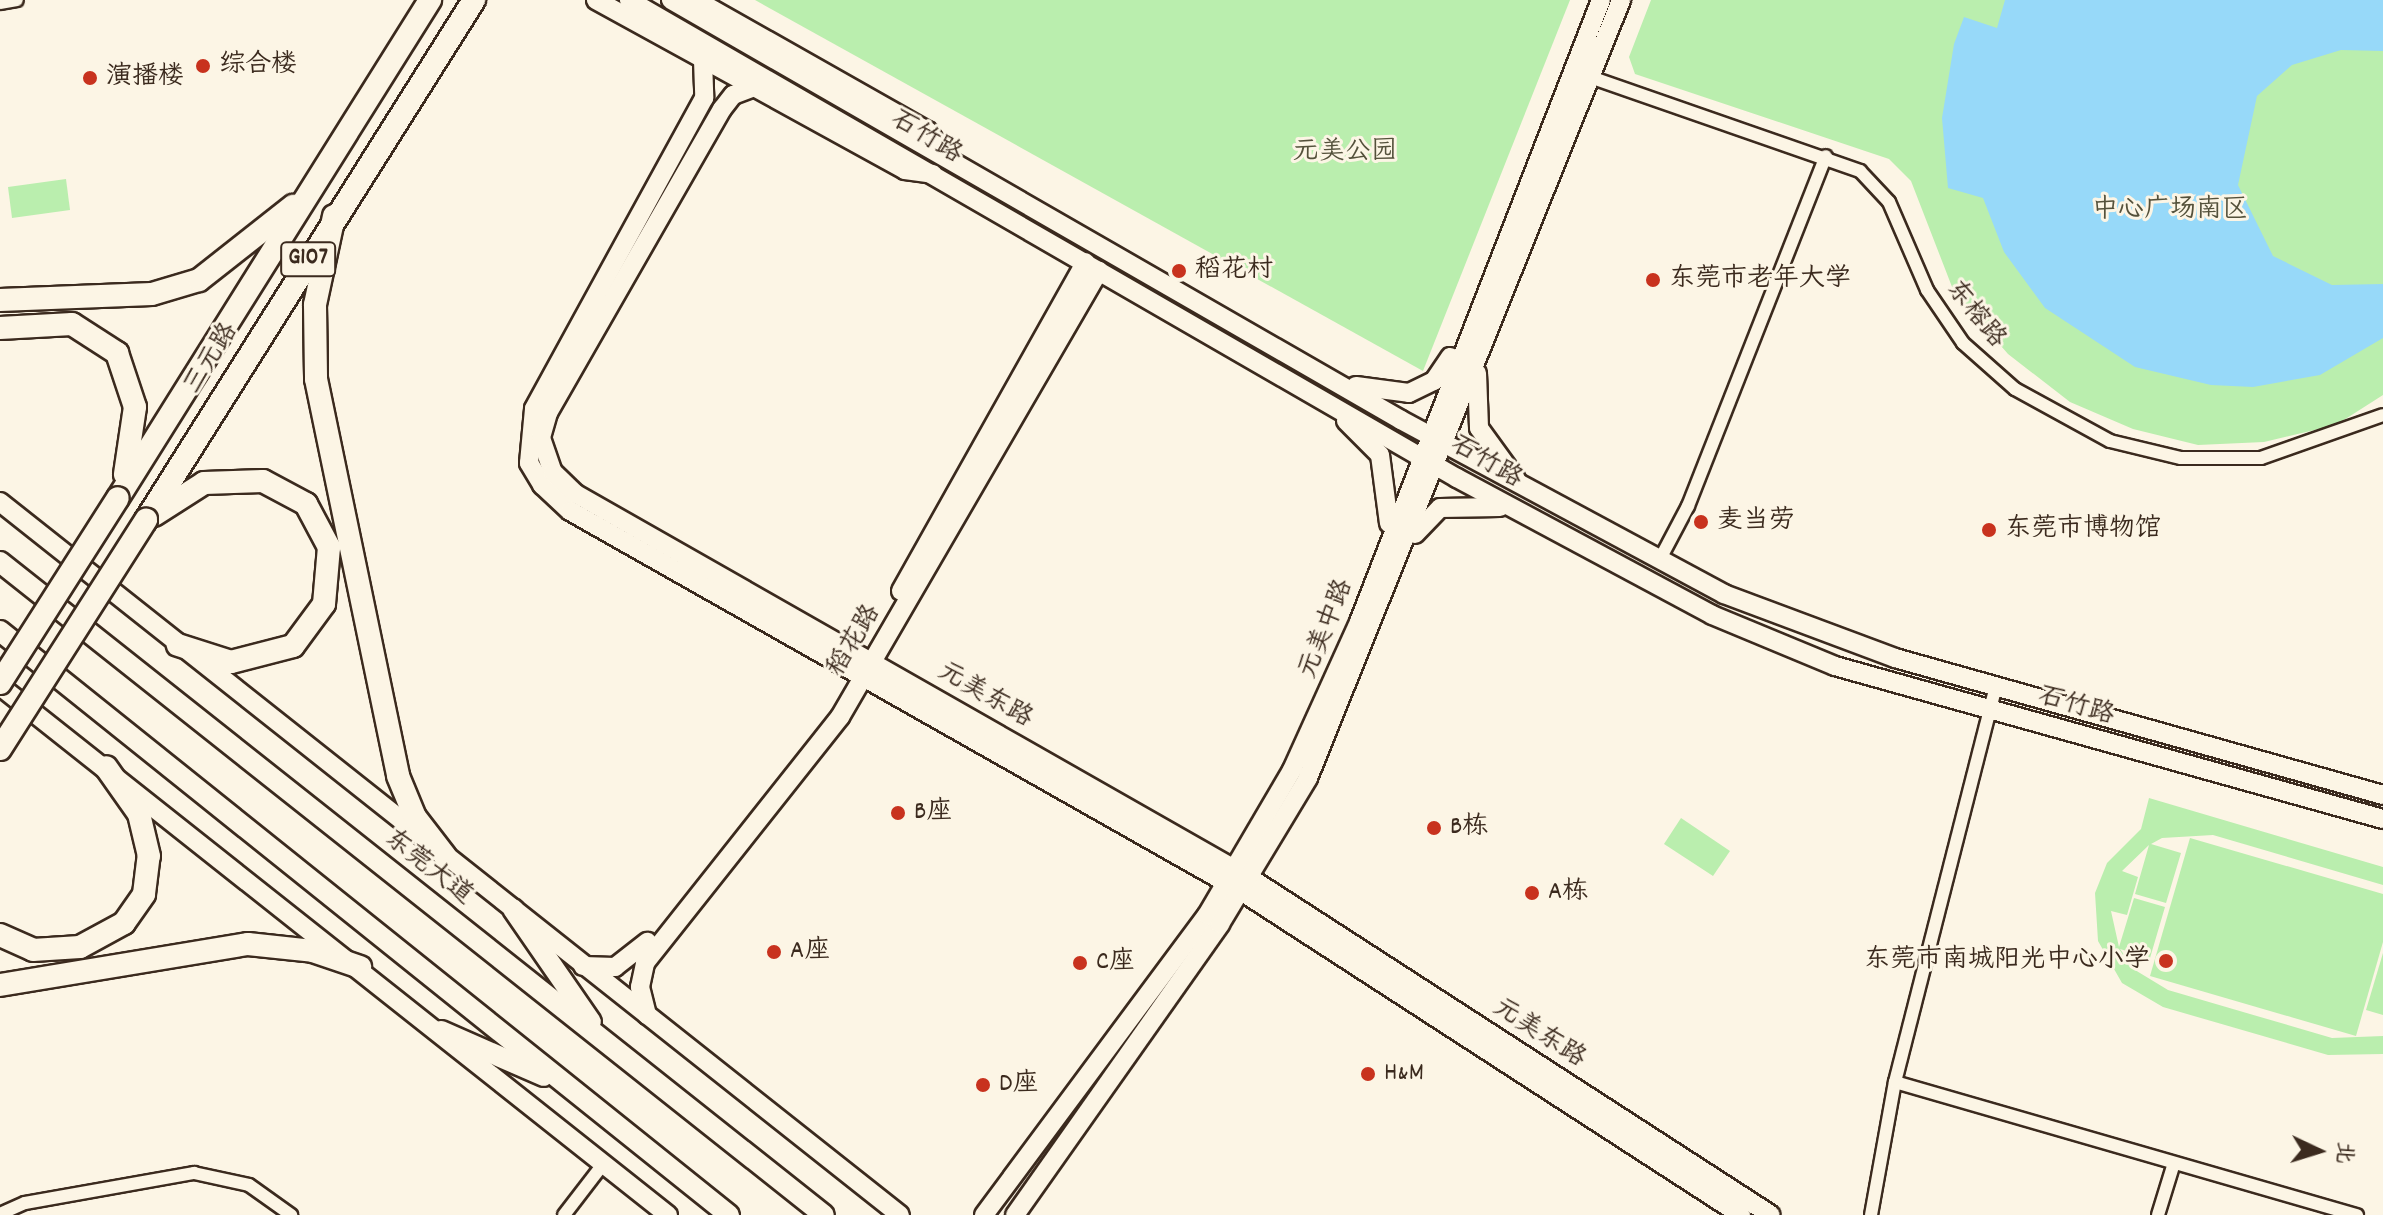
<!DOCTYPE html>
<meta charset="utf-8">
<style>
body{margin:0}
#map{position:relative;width:2383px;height:1215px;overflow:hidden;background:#fcf5e5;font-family:Dekko,"LXGW WenKai TC",sans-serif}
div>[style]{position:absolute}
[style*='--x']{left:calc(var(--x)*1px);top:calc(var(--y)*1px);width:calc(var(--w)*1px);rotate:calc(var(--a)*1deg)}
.green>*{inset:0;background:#baeeae}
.water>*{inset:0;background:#97d9f9}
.roads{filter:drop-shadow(2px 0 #3b2a1e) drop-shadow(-2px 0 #3b2a1e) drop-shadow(0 2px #3b2a1e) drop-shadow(0 -2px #3b2a1e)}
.street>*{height:12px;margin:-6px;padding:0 6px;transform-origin:6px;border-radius:6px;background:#fcf5e5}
.secondary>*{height:18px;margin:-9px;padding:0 9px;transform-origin:9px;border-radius:9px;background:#fcf5e5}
.primary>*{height:20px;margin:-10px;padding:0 10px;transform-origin:10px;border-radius:10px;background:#fcf5e5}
.highway>*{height:22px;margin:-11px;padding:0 11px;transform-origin:11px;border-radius:11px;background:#fcf5e5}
.bridges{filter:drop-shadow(2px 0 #3b2a1e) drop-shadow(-2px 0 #3b2a1e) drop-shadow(0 2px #3b2a1e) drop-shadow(0 -2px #3b2a1e)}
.highway-bridge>*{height:22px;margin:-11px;padding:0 11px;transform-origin:11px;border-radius:11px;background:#fcf5e5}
.dots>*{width:22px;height:22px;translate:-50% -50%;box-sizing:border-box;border:4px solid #fcf5e5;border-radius:50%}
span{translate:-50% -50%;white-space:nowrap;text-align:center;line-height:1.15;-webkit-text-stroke:6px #fcf5e5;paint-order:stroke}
.shield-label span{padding:2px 6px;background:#fcf5e5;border:2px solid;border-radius:6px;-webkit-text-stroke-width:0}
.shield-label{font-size:24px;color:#3b2a1e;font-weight:700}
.poi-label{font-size:26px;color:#3b2a1e}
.left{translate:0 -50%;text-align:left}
.right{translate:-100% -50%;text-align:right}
.street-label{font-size:26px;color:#3b2a1e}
.park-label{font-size:26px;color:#54513b}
.north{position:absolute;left:2279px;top:1111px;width:80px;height:80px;-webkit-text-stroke:6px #fcf5e5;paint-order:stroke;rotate:94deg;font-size:22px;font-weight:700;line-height:32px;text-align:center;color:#3b2a1e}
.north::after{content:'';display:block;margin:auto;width:28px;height:36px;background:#3b2a1e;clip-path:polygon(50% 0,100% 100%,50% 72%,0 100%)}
</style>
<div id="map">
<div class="green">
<i style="clip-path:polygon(755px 0,1570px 0,1423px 371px)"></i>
<i style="clip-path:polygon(1651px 0,2383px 0,2383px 395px,2336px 425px,2264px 442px,2198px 445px,2133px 429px,2070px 402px,2008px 354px,1954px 292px,1911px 181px,1889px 159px,1635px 74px,1629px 57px)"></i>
<i style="clip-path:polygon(66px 179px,70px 210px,12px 218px,8px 187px)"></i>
<i style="clip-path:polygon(2149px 798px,2383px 867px,2383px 885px,2213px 835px,2162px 838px,2151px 844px,2181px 853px,2166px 903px,2135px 894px,2149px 845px,2122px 871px,2138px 877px,2127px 915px,2111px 911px,2119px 947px,2134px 898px,2165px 907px,2150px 958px,2120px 949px,2135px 970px,2168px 990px,2332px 1038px,2383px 1036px,2383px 1054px,2328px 1055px,2163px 1007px,2122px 983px,2098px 941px,2095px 893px,2107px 863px,2141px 829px)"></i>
<i style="clip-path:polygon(1681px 818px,1730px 851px,1713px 876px,1664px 844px)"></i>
<i style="clip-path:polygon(2190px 838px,2383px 894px,2383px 942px,2356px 1036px,2150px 976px)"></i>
<i style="clip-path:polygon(2383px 953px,2383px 1015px,2366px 1010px)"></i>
</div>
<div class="water">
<i style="clip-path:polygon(2005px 0,2383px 0,2383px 51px,2341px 50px,2292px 65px,2257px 96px,2238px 185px,2273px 256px,2332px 285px,2383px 284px,2383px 338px,2320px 375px,2253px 387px,2211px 385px,2135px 367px,2045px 308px,2004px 252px,1983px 198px,1948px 188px,1942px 118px,1954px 44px,1964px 17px,1997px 28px)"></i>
</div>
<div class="roads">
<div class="street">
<i style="--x:0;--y:3;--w:17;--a:-10"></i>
<i style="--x:1590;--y:77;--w:286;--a:19.2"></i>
<i style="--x:1860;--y:171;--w:42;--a:46.9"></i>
<i style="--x:1889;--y:202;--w:96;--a:66.6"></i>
<i style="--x:1927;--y:290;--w:64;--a:55.8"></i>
<i style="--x:1963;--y:343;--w:69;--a:41.5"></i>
<i style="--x:2015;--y:389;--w:108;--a:28.7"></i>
<i style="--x:2110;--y:441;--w:73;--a:13.5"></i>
<i style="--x:2181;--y:458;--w:80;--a:0"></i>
<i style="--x:2261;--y:458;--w:129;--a:-19.4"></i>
<i style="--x:1659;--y:561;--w:62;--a:-62.2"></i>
<i style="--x:1688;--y:506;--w:376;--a:-68.5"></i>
<i style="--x:1895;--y:1082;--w:481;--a:16.1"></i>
<i style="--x:0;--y:1214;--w:27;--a:-24"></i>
<i style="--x:25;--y:1203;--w:172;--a:-10.1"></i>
<i style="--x:194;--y:1173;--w:56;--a:12.3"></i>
<i style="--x:249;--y:1185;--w:52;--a:35.5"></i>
<i style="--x:564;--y:1215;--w:66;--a:-52.4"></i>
<i style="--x:1871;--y:1215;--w:135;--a:-79.8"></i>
<i style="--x:1895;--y:1082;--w:409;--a:-75.7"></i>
<i style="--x:2158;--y:1215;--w:54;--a:-72.9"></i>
</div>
<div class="secondary">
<i style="--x:596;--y:0;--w:353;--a:28.8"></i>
<i style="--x:905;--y:170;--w:28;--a:8"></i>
<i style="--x:629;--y:0;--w:956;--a:30"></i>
<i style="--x:1457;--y:478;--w:289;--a:28.2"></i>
<i style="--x:1712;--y:615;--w:133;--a:22.5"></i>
<i style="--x:1835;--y:666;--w:569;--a:15.6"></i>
<i style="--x:671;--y:0;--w:842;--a:29.91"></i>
<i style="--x:1401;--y:420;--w:367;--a:28.3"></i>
<i style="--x:1724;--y:594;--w:183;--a:20.5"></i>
<i style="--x:1895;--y:658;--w:507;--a:15.68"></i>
<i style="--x:696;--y:0;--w:266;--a:29.5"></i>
<i style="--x:928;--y:131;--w:27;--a:56"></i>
<i style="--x:703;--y:60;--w:38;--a:88"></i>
<i style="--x:704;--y:98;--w:354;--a:118.7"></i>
<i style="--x:534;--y:409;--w:54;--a:95.3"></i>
<i style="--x:529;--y:463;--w:26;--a:59"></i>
<i style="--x:542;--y:485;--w:38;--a:43"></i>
<i style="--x:570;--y:511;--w:771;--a:29.52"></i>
<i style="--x:1241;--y:891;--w:596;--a:32.94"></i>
<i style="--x:754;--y:87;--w:22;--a:159"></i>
<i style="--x:733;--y:95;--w:18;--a:128"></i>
<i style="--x:722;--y:109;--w:350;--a:119.8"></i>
<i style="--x:548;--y:413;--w:26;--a:106"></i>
<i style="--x:541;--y:438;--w:36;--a:71"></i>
<i style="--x:553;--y:472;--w:32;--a:44"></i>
<i style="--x:576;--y:494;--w:776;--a:29.67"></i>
<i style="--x:1250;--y:878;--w:620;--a:32.9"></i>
<i style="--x:1477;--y:373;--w:55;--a:87.9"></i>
<i style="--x:1479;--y:428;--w:63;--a:54"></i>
<i style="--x:1356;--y:386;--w:53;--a:7.5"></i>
<i style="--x:1409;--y:393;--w:28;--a:-26"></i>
<i style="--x:1434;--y:381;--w:29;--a:-56"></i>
<i style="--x:1346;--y:421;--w:48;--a:45"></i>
<i style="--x:1380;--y:455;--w:69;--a:82.5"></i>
<i style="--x:0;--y:502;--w:1148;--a:38.39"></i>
<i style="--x:1415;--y:534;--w:36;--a:-46"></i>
<i style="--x:1440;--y:508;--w:60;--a:-1"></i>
<i style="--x:901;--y:591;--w:377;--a:-60.7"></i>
<i style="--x:0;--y:686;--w:852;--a:38.38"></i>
<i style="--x:583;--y:966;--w:32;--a:2"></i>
<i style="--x:615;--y:967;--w:41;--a:-38"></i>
<i style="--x:647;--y:1015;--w:29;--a:-104"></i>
<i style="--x:640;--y:987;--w:25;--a:-78"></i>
<i style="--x:645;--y:963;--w:314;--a:-51.6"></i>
<i style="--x:840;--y:717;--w:516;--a:-59.86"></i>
<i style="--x:984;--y:1215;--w:374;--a:-53.4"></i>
<i style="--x:1207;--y:915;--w:168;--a:-59.6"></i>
<i style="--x:1292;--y:770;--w:162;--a:-65.6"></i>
<i style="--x:1359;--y:622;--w:667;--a:-68.74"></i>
<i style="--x:1015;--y:1215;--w:356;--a:-54.8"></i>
<i style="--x:1220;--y:924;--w:170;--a:-58.9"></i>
<i style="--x:1308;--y:778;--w:839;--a:-68.08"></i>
</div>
<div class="primary">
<i style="--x:0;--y:562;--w:1051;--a:38.4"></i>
<i style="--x:0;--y:631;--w:934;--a:38.7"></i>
<i style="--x:513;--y:909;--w:137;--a:55.4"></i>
<i style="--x:441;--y:1031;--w:112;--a:23.6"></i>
</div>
<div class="highway">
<i style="--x:334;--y:216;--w:91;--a:102.1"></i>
<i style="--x:315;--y:305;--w:74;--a:89.2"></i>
<i style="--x:316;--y:379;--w:405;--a:78.3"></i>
<i style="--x:398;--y:776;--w:44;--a:67.5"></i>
<i style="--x:415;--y:817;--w:49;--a:52.4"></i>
<i style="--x:0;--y:300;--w:152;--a:-2.3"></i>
<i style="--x:152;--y:294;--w:49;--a:-16.6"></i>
<i style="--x:199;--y:280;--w:120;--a:-38.2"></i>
<i style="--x:0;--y:328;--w:72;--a:-3.2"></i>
<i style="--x:72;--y:324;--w:54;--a:32.8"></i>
<i style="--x:117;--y:353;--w:57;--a:71.6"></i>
<i style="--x:135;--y:407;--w:68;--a:98.5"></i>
<i style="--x:118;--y:498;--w:588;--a:-57.93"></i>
<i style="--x:154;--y:515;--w:59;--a:-32.6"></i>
<i style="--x:204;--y:483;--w:59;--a:-1.9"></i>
<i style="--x:263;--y:481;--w:49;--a:28.1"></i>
<i style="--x:306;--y:504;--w:49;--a:61.9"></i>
<i style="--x:329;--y:547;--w:57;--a:95"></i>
<i style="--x:324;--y:604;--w:52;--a:126.4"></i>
<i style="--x:293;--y:646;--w:64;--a:165.5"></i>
<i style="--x:231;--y:662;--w:56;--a:-162.2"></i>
<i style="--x:146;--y:520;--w:615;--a:-57.76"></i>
<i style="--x:0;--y:935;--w:36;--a:24"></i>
<i style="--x:33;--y:950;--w:47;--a:-3.7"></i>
<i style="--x:80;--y:947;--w:50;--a:-28.6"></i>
<i style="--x:124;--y:923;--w:35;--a:-55"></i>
<i style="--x:144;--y:894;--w:38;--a:-83"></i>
<i style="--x:149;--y:856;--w:43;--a:-103.4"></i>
<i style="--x:139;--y:814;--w:57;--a:-125.1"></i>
<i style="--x:0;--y:985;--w:251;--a:-9.4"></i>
<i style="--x:248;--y:944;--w:65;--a:6.1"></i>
<i style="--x:313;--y:951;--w:50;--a:18.8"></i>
</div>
</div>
<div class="bridges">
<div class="highway-bridge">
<i style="--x:0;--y:683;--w:219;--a:-57.5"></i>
<i style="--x:0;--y:749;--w:272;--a:-57.5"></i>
</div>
</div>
<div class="dots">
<i style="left:203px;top:66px;background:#c8321e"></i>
<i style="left:90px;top:78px;background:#c8321e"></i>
<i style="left:1179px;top:271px;background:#c8321e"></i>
<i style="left:1653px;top:280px;background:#c8321e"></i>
<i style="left:1701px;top:522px;background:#c8321e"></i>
<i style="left:1989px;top:530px;background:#c8321e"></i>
<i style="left:898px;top:813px;background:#c8321e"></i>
<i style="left:1434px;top:828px;background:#c8321e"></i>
<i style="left:1532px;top:893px;background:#c8321e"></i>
<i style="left:774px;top:952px;background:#c8321e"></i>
<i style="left:2166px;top:961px;background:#c8321e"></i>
<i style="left:1080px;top:963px;background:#c8321e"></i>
<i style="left:1368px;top:1074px;background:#c8321e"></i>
<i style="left:983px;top:1085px;background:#c8321e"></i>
</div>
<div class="shield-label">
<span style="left:308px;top:259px">G107</span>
</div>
<div class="poi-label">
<span class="left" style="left:219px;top:66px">综合楼</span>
<span class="left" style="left:106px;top:78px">演播楼</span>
<span class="left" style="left:1195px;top:271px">稻花村</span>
<span class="left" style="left:1669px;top:280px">东莞市老年大学</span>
<span class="left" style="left:1717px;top:522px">麦当劳</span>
<span class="left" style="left:2005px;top:530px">东莞市博物馆</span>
<span class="left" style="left:914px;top:813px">B座</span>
<span class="left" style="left:1450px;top:828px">B栋</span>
<span class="left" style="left:1548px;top:893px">A栋</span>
<span class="left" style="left:790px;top:952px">A座</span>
<span class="right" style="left:2150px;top:961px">东莞市南城阳光中心小学</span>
<span class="left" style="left:1096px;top:963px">C座</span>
<span class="left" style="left:1384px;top:1074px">H&amp;M</span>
<span class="left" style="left:999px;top:1085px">D座</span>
</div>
<div class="street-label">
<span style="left:926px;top:138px;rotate:31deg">石竹路</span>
<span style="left:1975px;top:315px;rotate:51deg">东榕路</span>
<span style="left:212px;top:359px;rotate:-58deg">三元路</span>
<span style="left:1486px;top:463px;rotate:30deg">石竹路</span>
<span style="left:1327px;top:629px;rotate:-68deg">元美中路</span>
<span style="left:855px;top:641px;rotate:-59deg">稻花路</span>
<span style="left:985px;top:696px;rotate:30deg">元美东路</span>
<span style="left:2076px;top:707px;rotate:16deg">石竹路</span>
<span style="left:428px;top:868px;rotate:38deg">东莞大道</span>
<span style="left:1539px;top:1034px;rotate:33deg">元美东路</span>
</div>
<div class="park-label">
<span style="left:1345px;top:153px">元美公园</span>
<span style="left:2170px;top:211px">中心广场南区</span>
</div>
<div class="north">北</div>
</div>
